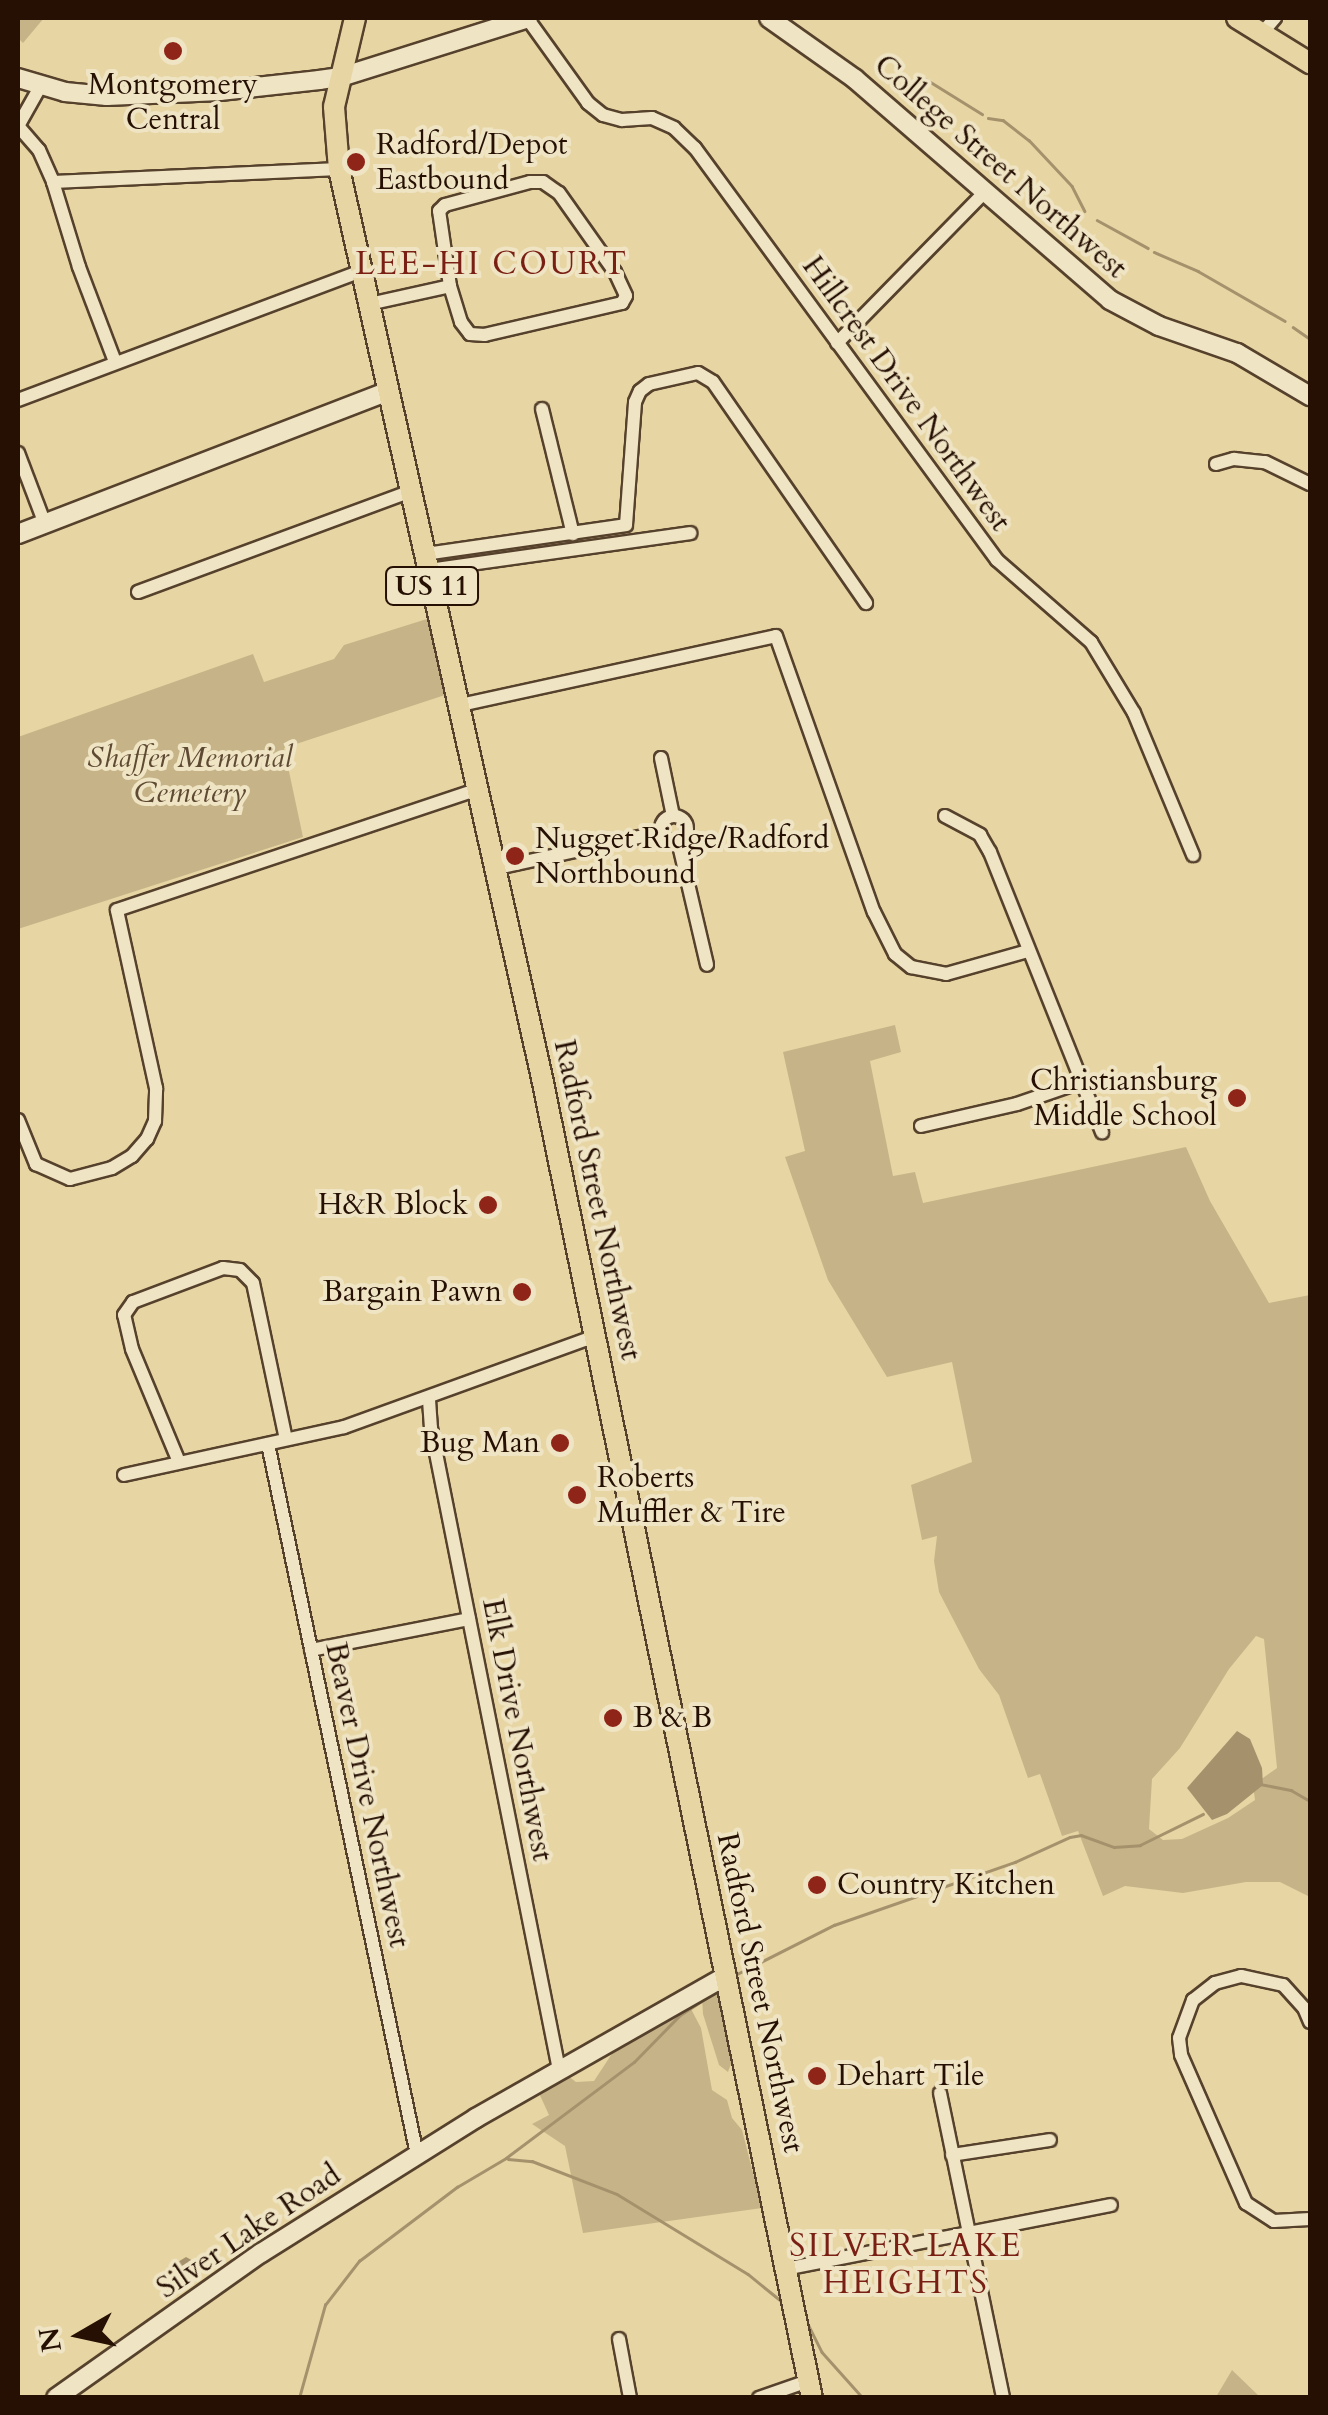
<!DOCTYPE html>
<style>
body{margin:0}
#map{position:relative;width:1328px;height:2415px;overflow:hidden;background:#e7d5a3;font-family:Cardo,serif}
div>[style]{position:absolute}
[style*='--x']{left:calc(var(--x)*1px);top:calc(var(--y)*1px);width:calc(var(--w)*1px);rotate:calc(var(--a)*1deg)}
.green>*{inset:0;background:#c6b488}
.water>*{inset:0;background:#a5926d}
.stream>*{height:2.5px;margin:-1.25px;padding:0 1.25px;transform-origin:1.25px;border-radius:1.25px;background:#a5926d}
.roads{filter:drop-shadow(2px 0 #56412c) drop-shadow(-2px 0 #56412c) drop-shadow(0 2px #56412c) drop-shadow(0 -2px #56412c)}
.street>*{height:12px;margin:-6px;padding:0 6px;transform-origin:6px;border-radius:6px;background:#efe4c3}
.street>.ring{margin:-6px;padding:0;box-sizing:content-box;background:none;border:12px solid #efe4c3;border-radius:50%}
.secondary>*{height:18px;margin:-9px;padding:0 9px;transform-origin:9px;border-radius:9px;background:#efe4c3}
.primary>*{height:20px;margin:-10px;padding:0 10px;transform-origin:10px;border-radius:10px;background:#e7d5a3}
.dots>*{width:28px;height:28px;translate:-50% -50%;box-sizing:border-box;border:5px solid #efe4c3;border-radius:50%}
span{translate:-50% -50%;white-space:nowrap;text-align:center;line-height:1.15;-webkit-text-stroke:8px #efe4c3;paint-order:stroke}
.shield-label span{padding:2px 8px;background:#efe4c3;border:2px solid;border-radius:8px;-webkit-text-stroke-width:0}
.shield-label{font-size:28px;color:#261004;font-weight:700}
.poi-label{font-size:30px;color:#261004}
.left{translate:0 -50%;text-align:left}
.right{translate:-100% -50%;text-align:right}
.street-label{font-size:30px;color:#261004}
.park-label{font-size:30px;color:#5e4932;font-style:italic}
.neighbourhood-label{font-size:32px;color:#7a1f14;letter-spacing:2.5px}
.frame{position:absolute;inset:0;border:20px solid #261004;pointer-events:none}
.north{position:absolute;left:30px;top:2285px;width:100px;height:100px;-webkit-text-stroke:8px #efe4c3;paint-order:stroke;rotate:261deg;font-size:28px;font-weight:700;line-height:40px;text-align:center;color:#261004}
.north::after{content:'';display:block;margin:auto;width:35px;height:45px;background:#261004;clip-path:polygon(50% 0,100% 100%,50% 72%,0 100%)}
</style>
<div id="map">
<div class="green">
<i style="clip-path:polygon(18px 18px,44px 18px,23px 43px,18px 38px)"></i>
<i style="clip-path:polygon(430px 618px,445px 695px,284px 748px,303px 837px,18px 929px,18px 737px,253px 654px,264px 682px,334px 659px,344px 645px)"></i>
<i style="clip-path:polygon(evenodd,895px 1025px,901px 1052px,870px 1061px,893px 1176px,915px 1172px,923px 1203px,1186px 1147px,1210px 1201px,1269px 1303px,1310px 1295px,1310px 1897px,1280px 1882px,1246px 1882px,1183px 1893px,1125px 1886px,1103px 1896px,1078px 1831px,1062px 1836px,1040px 1774px,1028px 1778px,999px 1695px,979px 1669px,939px 1592px,934px 1561px,937px 1536px,922px 1540px,911px 1485px,972px 1462px,952px 1362px,887px 1377px,828px 1280px,785px 1157px,805px 1151px,783px 1052px,895px 1025px,1256px 1636px,1264px 1639px,1277px 1768px,1253px 1785px,1255px 1800px,1228px 1818px,1182px 1839px,1163px 1840px,1149px 1829px,1152px 1779px,1180px 1748px,1229px 1669px,1256px 1636px)"></i>
<i style="clip-path:polygon(713px 1990px,720px 1997px,733px 2058px,728px 2072px,719px 2065px,703px 2014px,702px 1998px)"></i>
<i style="clip-path:polygon(690px 2007px,701px 2028px,712px 2090px,727px 2100px,732px 2118px,742px 2130px,762px 2208px,583px 2233px,565px 2146px,532px 2124px,549px 2115px,538px 2091px,568px 2076px,576px 2082px,594px 2081px,617px 2046px)"></i>
<i style="clip-path:polygon(1232px 2370px,1260px 2397px,1216px 2397px)"></i>
</div>
<div class="water">
<i style="clip-path:polygon(1237px 1731px,1250px 1739px,1262px 1768px,1263px 1785px,1227px 1814px,1212px 1820px,1187px 1788px)"></i>
<i style="clip-path:polygon(186px 2257px,195px 2262px,197px 2270px,185px 2285px,163px 2295px,160px 2282px,168px 2268px)"></i>
</div>
<div class="stream">
<i style="--x:921;--y:76;--w:72;--a:31.9"></i>
<i style="--x:988;--y:118;--w:15;--a:8"></i>
<i style="--x:1003;--y:120;--w:33;--a:38"></i>
<i style="--x:1029;--y:140;--w:63;--a:46.9"></i>
<i style="--x:1072;--y:186;--w:28;--a:63"></i>
<i style="--x:1097;--y:220;--w:58;--a:28.8"></i>
<i style="--x:1154;--y:252;--w:48;--a:23.4"></i>
<i style="--x:1198;--y:271;--w:100;--a:29.9"></i>
<i style="--x:1293;--y:327;--w:21;--a:35"></i>
<i style="--x:1260;--y:1784;--w:32;--a:11"></i>
<i style="--x:1291;--y:1790;--w:22;--a:30"></i>
<i style="--x:735;--y:1975;--w:111;--a:-26.8"></i>
<i style="--x:834;--y:1925;--w:192;--a:-19.2"></i>
<i style="--x:1015;--y:1862;--w:60;--a:-24.4"></i>
<i style="--x:1070;--y:1837;--w:11;--a:-10"></i>
<i style="--x:1081;--y:1835;--w:35;--a:20"></i>
<i style="--x:1114;--y:1847;--w:26;--a:-4"></i>
<i style="--x:1140;--y:1845;--w:70;--a:-26.2"></i>
<i style="--x:508;--y:2159;--w:24;--a:5"></i>
<i style="--x:532;--y:2161;--w:91;--a:21.2"></i>
<i style="--x:617;--y:2194;--w:153;--a:31.4"></i>
<i style="--x:748;--y:2274;--w:48;--a:39"></i>
<i style="--x:804;--y:2316;--w:40;--a:63.4"></i>
<i style="--x:822;--y:2352;--w:62;--a:48.3"></i>
<i style="--x:299;--y:2398;--w:97;--a:-74.4"></i>
<i style="--x:325;--y:2305;--w:56;--a:-52.3"></i>
<i style="--x:359;--y:2261;--w:123;--a:-37.1"></i>
<i style="--x:457;--y:2187;--w:57;--a:-30.6"></i>
<i style="--x:506;--y:2158;--w:160;--a:-36.9"></i>
<i style="--x:634;--y:2062;--w:66;--a:-45.6"></i>
<i style="--x:680;--y:2015;--w:40;--a:-32.9"></i>
</div>
<div class="roads">
<div class="street">
<i style="--x:527;--y:18;--w:105;--a:54.3"></i>
<i style="--x:588;--y:103;--w:19;--a:39"></i>
<i style="--x:603;--y:115;--w:20;--a:15"></i>
<i style="--x:622;--y:120;--w:30;--a:-4"></i>
<i style="--x:652;--y:118;--w:24;--a:24"></i>
<i style="--x:674;--y:128;--w:29;--a:44"></i>
<i style="--x:695;--y:148;--w:511;--a:53.76"></i>
<i style="--x:997;--y:560;--w:125;--a:41.1"></i>
<i style="--x:1091;--y:642;--w:83;--a:58.8"></i>
<i style="--x:1134;--y:713;--w:154;--a:67.4"></i>
<i style="--x:1262;--y:33;--w:20;--a:-49"></i>
<i style="--x:40;--y:87;--w:45;--a:119.4"></i>
<i style="--x:18;--y:126;--w:32;--a:49"></i>
<i style="--x:39;--y:150;--w:35;--a:66"></i>
<i style="--x:53;--y:182;--w:89;--a:73"></i>
<i style="--x:79;--y:267;--w:102;--a:69.2"></i>
<i style="--x:53;--y:182;--w:286;--a:-2.6"></i>
<i style="--x:530;--y:182;--w:13;--a:0"></i>
<i style="--x:543;--y:182;--w:19;--a:35"></i>
<i style="--x:559;--y:193;--w:97;--a:54.7"></i>
<i style="--x:615;--y:272;--w:26;--a:65"></i>
<i style="--x:626;--y:296;--w:8;--a:120"></i>
<i style="--x:622;--y:303;--w:141;--a:166.9"></i>
<i style="--x:485;--y:335;--w:15;--a:-176"></i>
<i style="--x:470;--y:334;--w:15;--a:-127"></i>
<i style="--x:461;--y:322;--w:38;--a:-107"></i>
<i style="--x:450;--y:286;--w:76;--a:-98.3"></i>
<i style="--x:439;--y:211;--w:8;--a:-45"></i>
<i style="--x:445;--y:205;--w:88;--a:-15.1"></i>
<i style="--x:369;--y:304;--w:83;--a:-12.5"></i>
<i style="--x:837;--y:343;--w:209;--a:-45.6"></i>
<i style="--x:18;--y:400;--w:366;--a:-20.6"></i>
<i style="--x:542;--y:409;--w:129;--a:76.1"></i>
<i style="--x:18;--y:453;--w:76;--a:69.2"></i>
<i style="--x:1216;--y:464;--w:19;--a:-16"></i>
<i style="--x:1234;--y:459;--w:31;--a:6"></i>
<i style="--x:1265;--y:462;--w:50;--a:26.1"></i>
<i style="--x:425;--y:554;--w:203;--a:-8.2"></i>
<i style="--x:626;--y:525;--w:123;--a:-85.8"></i>
<i style="--x:635;--y:402;--w:12;--a:-66"></i>
<i style="--x:640;--y:391;--w:11;--a:-38"></i>
<i style="--x:649;--y:384;--w:50;--a:-12.7"></i>
<i style="--x:698;--y:373;--w:17;--a:31"></i>
<i style="--x:713;--y:382;--w:269;--a:55.3"></i>
<i style="--x:428;--y:570;--w:265;--a:-8"></i>
<i style="--x:138;--y:592;--w:291;--a:-20.3"></i>
<i style="--x:460;--y:705;--w:323;--a:-12.3"></i>
<i style="--x:776;--y:636;--w:293;--a:70.5"></i>
<i style="--x:874;--y:912;--w:47;--a:63.4"></i>
<i style="--x:895;--y:954;--w:21;--a:39"></i>
<i style="--x:911;--y:967;--w:36;--a:11"></i>
<i style="--x:946;--y:974;--w:85;--a:-15.7"></i>
<i style="--x:661;--y:758;--w:59;--a:78.3"></i>
<i style="--x:945;--y:816;--w:40;--a:28"></i>
<i style="--x:980;--y:835;--w:20;--a:60"></i>
<i style="--x:990;--y:852;--w:302;--a:68.2"></i>
<i class="ring" style="left:661px;top:816px;width:14px;height:14px"></i>
<i style="--x:678;--y:841;--w:127;--a:76.8"></i>
<i style="--x:497;--y:868;--w:169;--a:-12.3"></i>
<i style="--x:18;--y:1120;--w:48;--a:67.8"></i>
<i style="--x:36;--y:1164;--w:37;--a:24"></i>
<i style="--x:70;--y:1179;--w:43;--a:-14.7"></i>
<i style="--x:112;--y:1168;--w:23;--a:-31"></i>
<i style="--x:132;--y:1156;--w:23;--a:-49"></i>
<i style="--x:147;--y:1139;--w:20;--a:-66"></i>
<i style="--x:155;--y:1121;--w:33;--a:-88"></i>
<i style="--x:156;--y:1088;--w:182;--a:-102.4"></i>
<i style="--x:117;--y:910;--w:382;--a:-18.5"></i>
<i style="--x:921;--y:1126;--w:98;--a:-12.9"></i>
<i style="--x:1017;--y:1104;--w:68;--a:-19"></i>
<i style="--x:429;--y:1400;--w:28;--a:86"></i>
<i style="--x:431;--y:1428;--w:655;--a:78.72"></i>
<i style="--x:268;--y:1444;--w:726;--a:78.16"></i>
<i style="--x:179;--y:1462;--w:122;--a:-112.6"></i>
<i style="--x:132;--y:1349;--w:35;--a:-103"></i>
<i style="--x:124;--y:1315;--w:16;--a:-55"></i>
<i style="--x:133;--y:1302;--w:96;--a:-20.7"></i>
<i style="--x:223;--y:1268;--w:17;--a:7"></i>
<i style="--x:240;--y:1270;--w:18;--a:45"></i>
<i style="--x:253;--y:1283;--w:159;--a:78.1"></i>
<i style="--x:124;--y:1475;--w:225;--a:-12.3"></i>
<i style="--x:344;--y:1427;--w:267;--a:-19.9"></i>
<i style="--x:311;--y:1650;--w:161;--a:-11.1"></i>
<i style="--x:1310;--y:2022;--w:15;--a:-113"></i>
<i style="--x:1304;--y:2008;--w:31;--a:-132"></i>
<i style="--x:1283;--y:1985;--w:43;--a:-167.9"></i>
<i style="--x:1241;--y:1976;--w:27;--a:165"></i>
<i style="--x:1215;--y:1983;--w:28;--a:142"></i>
<i style="--x:1193;--y:2000;--w:40;--a:110.2"></i>
<i style="--x:1179;--y:2038;--w:17;--a:83"></i>
<i style="--x:1181;--y:2055;--w:162;--a:66.3"></i>
<i style="--x:1246;--y:2203;--w:33;--a:33"></i>
<i style="--x:1274;--y:2221;--w:36;--a:-3"></i>
<i style="--x:940;--y:2093;--w:311;--a:78.3"></i>
<i style="--x:952;--y:2155;--w:99;--a:-8.7"></i>
<i style="--x:785;--y:2269;--w:332;--a:-11.1"></i>
<i style="--x:619;--y:2339;--w:60;--a:79.4"></i>
<i style="--x:759;--y:2398;--w:52;--a:-19.1"></i>
</div>
<div class="secondary">
<i style="--x:769;--y:18;--w:105;--a:35.3"></i>
<i style="--x:855;--y:79;--w:337;--a:40.9"></i>
<i style="--x:1110;--y:300;--w:55;--a:28"></i>
<i style="--x:1159;--y:326;--w:83;--a:19.1"></i>
<i style="--x:1237;--y:353;--w:85;--a:30.5"></i>
<i style="--x:18;--y:78;--w:49;--a:16.6"></i>
<i style="--x:65;--y:92;--w:42;--a:5.4"></i>
<i style="--x:107;--y:96;--w:113;--a:-2.5"></i>
<i style="--x:220;--y:91;--w:100;--a:-6.3"></i>
<i style="--x:319;--y:80;--w:22;--a:-8"></i>
<i style="--x:341;--y:77;--w:196;--a:-17.5"></i>
<i style="--x:18;--y:534;--w:397;--a:-21.1"></i>
<i style="--x:56;--y:2398;--w:251;--a:-35.3"></i>
<i style="--x:261;--y:2253;--w:254;--a:-32.1"></i>
<i style="--x:476;--y:2118;--w:288;--a:-29.6"></i>
</div>
<div class="primary">
<i style="--x:355;--y:18;--w:91;--a:103.3"></i>
<i style="--x:334;--y:107;--w:62;--a:85.4"></i>
<i style="--x:339;--y:169;--w:931;--a:77.41"></i>
<i style="--x:542;--y:1078;--w:1347;--a:78.44"></i>
<i style="--x:1237;--y:18;--w:86;--a:31.7"></i>
</div>
</div>
<div class="dots">
<i style="left:173px;top:51px;background:#8f2418"></i>
<i style="left:356px;top:162px;background:#8f2418"></i>
<i style="left:515px;top:856px;background:#8f2418"></i>
<i style="left:1237px;top:1098px;background:#8f2418"></i>
<i style="left:488px;top:1205px;background:#8f2418"></i>
<i style="left:522px;top:1292px;background:#8f2418"></i>
<i style="left:560px;top:1443px;background:#8f2418"></i>
<i style="left:577px;top:1495px;background:#8f2418"></i>
<i style="left:613px;top:1718px;background:#8f2418"></i>
<i style="left:817px;top:1885px;background:#8f2418"></i>
<i style="left:817px;top:2076px;background:#8f2418"></i>
</div>
<div class="shield-label">
<span style="left:432px;top:586px">US 11</span>
</div>
<div class="poi-label">
<span style="left:173px;top:102px">Montgomery<br>Central</span>
<span class="left" style="left:376px;top:162px">Radford/Depot<br>Eastbound</span>
<span class="left" style="left:535px;top:856px">Nugget Ridge/Radford<br>Northbound</span>
<span class="right" style="left:1217px;top:1098px">Christiansburg<br>Middle School</span>
<span class="right" style="left:468px;top:1205px">H&amp;R Block</span>
<span class="right" style="left:502px;top:1292px">Bargain Pawn</span>
<span class="right" style="left:540px;top:1443px">Bug Man</span>
<span class="left" style="left:597px;top:1495px">Roberts<br>Muffler &amp; Tire</span>
<span class="left" style="left:633px;top:1718px">B &amp; B</span>
<span class="left" style="left:837px;top:1885px">Country Kitchen</span>
<span class="left" style="left:837px;top:2076px">Dehart Tile</span>
</div>
<div class="street-label">
<span style="left:1000px;top:167px;rotate:41deg">College Street Northwest</span>
<span style="left:906px;top:394px;rotate:54deg">Hillcrest Drive Northwest</span>
<span style="left:597px;top:1200px;rotate:78deg">Radford Street Northwest</span>
<span style="left:517px;top:1730px;rotate:79deg">Elk Drive Northwest</span>
<span style="left:367px;top:1795px;rotate:78deg">Beaver Drive Northwest</span>
<span style="left:760px;top:1993px;rotate:78deg">Radford Street Northwest</span>
<span style="left:249px;top:2232px;rotate:-34deg">Silver Lake Road</span>
</div>
<div class="park-label">
<span style="left:190px;top:775px">Shaffer Memorial<br>Cemetery</span>
</div>
<div class="neighbourhood-label">
<span style="left:492px;top:264px">LEE-HI COURT</span>
<span style="left:906px;top:2265px">SILVER LAKE<br>HEIGHTS</span>
</div>
<div class="frame"></div>
<div class="north">N</div>
</div>
